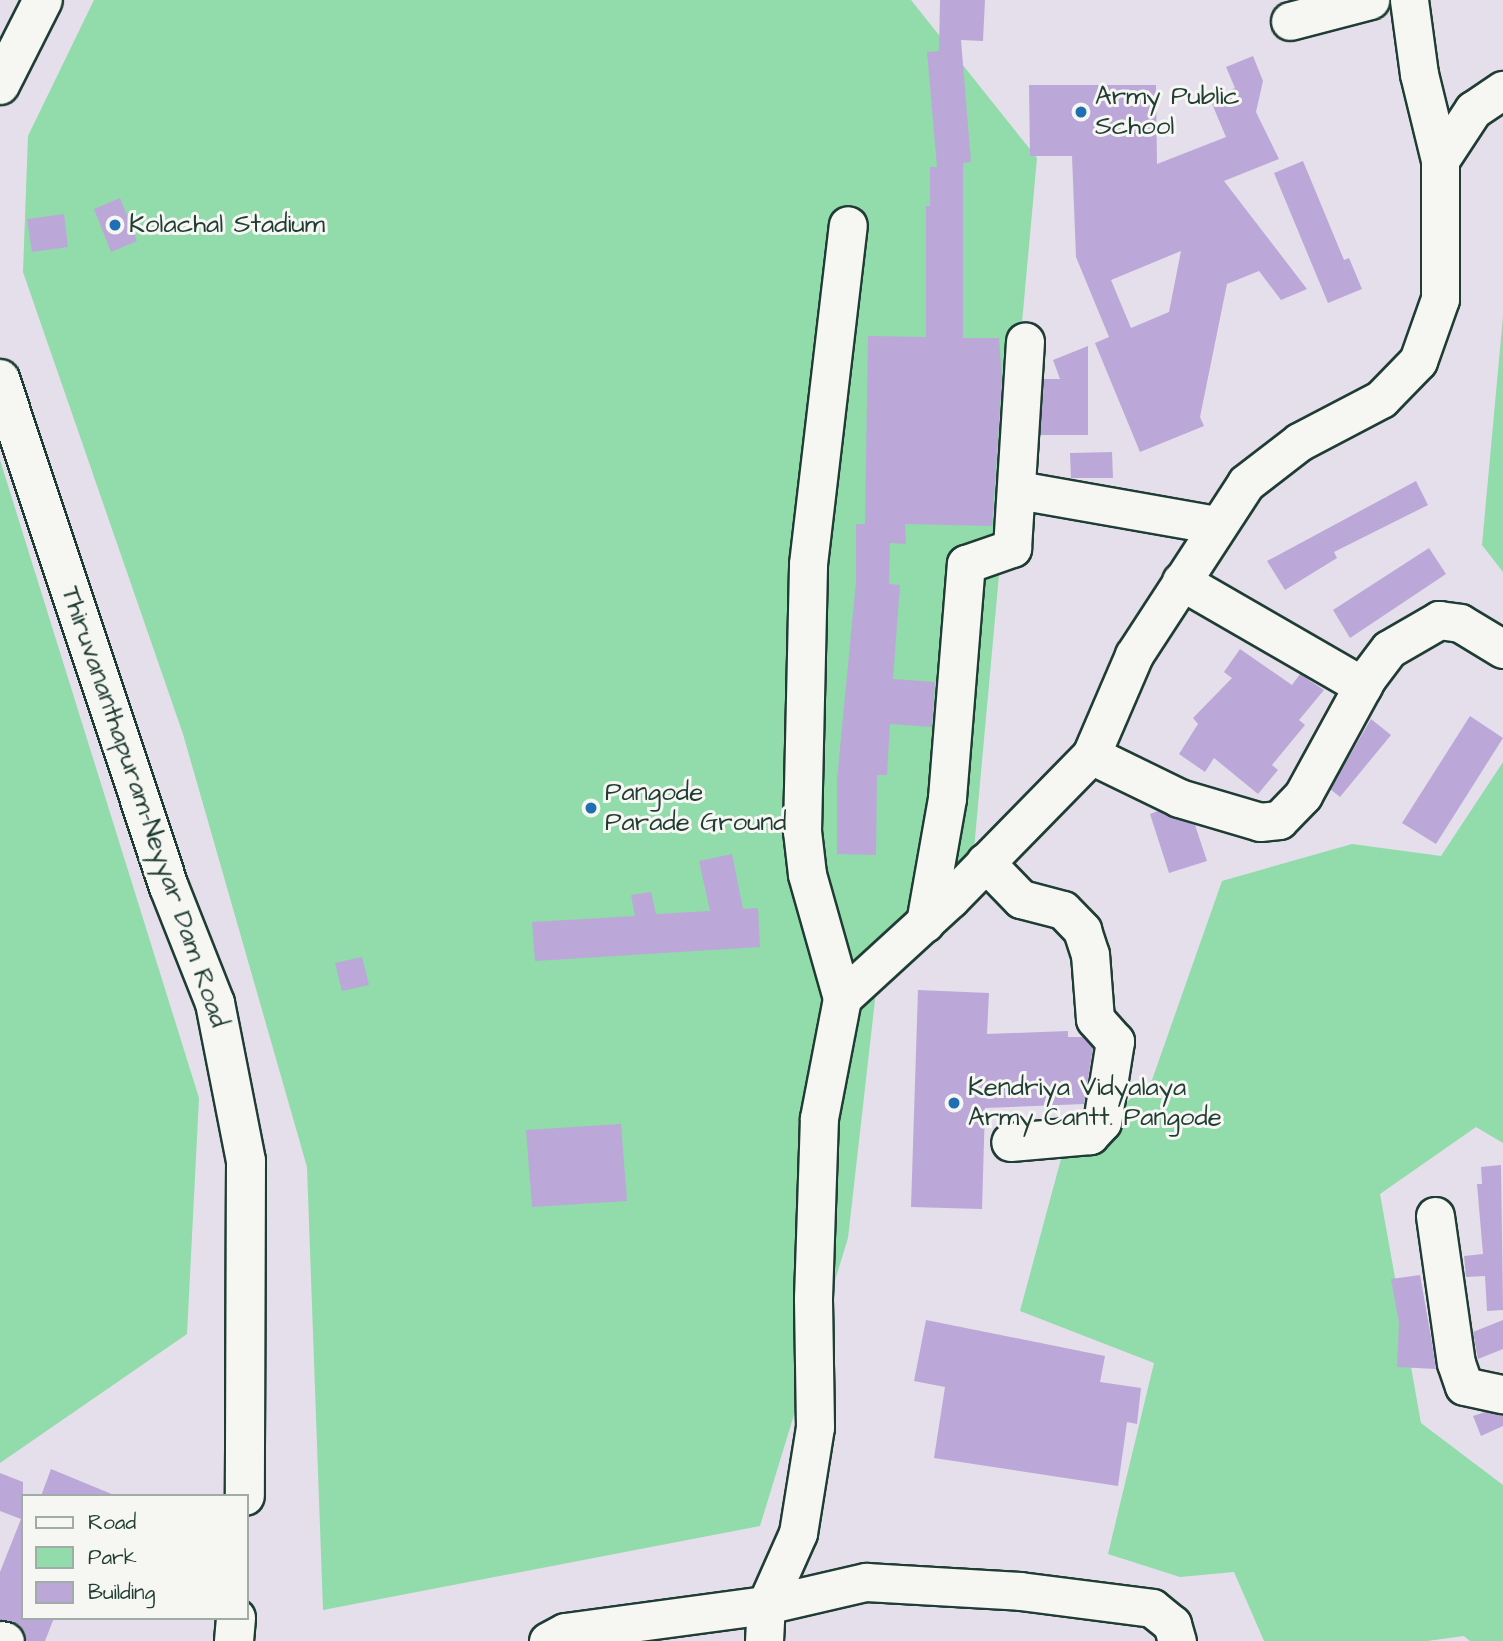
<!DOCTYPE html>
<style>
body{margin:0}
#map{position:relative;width:1503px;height:1641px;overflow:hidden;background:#e4dfea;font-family:"Architects Daughter",sans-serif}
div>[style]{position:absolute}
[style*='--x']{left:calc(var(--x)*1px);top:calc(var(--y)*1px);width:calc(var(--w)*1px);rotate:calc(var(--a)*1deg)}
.green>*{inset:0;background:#92dbab}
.building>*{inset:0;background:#bba8d8}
.roads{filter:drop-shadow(2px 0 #1f3d34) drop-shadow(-2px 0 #1f3d34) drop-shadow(0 2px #1f3d34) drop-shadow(0 -2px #1f3d34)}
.minor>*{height:37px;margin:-18.5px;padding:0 18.5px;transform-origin:18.5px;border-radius:18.5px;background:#f6f6f2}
.major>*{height:38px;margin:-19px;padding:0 19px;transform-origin:19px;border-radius:19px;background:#f6f6f2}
.dots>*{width:19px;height:19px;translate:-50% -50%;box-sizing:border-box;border:4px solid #f6f6f2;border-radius:50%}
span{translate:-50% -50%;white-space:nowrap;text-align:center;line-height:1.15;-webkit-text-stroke:6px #f6f6f2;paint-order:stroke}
.poi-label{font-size:26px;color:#1f3d34}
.left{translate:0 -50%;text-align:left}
.street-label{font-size:26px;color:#1f3d34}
.legend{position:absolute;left:21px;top:1494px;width:228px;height:126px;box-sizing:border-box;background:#f6f6f2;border:2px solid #a0aca6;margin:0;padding:9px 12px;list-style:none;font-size:21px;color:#1f3d34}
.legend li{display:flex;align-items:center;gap:14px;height:35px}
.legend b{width:35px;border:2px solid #a0aca6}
</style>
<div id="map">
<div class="green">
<i style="clip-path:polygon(94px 0,911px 0,1037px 158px,971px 882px,876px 991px,848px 1238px,760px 1526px,323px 1610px,307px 1167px,183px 734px,23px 272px,28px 136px)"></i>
<i style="clip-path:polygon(1503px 316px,1503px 572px,1482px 545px)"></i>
<i style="clip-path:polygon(0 460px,199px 1098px,187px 1334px,0 1463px)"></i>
<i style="clip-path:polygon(1503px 762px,1503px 1143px,1476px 1127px,1380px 1194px,1421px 1423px,1503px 1485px,1503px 1641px,1470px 1641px,1464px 1636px,1427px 1641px,1264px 1641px,1234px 1572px,1180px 1577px,1108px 1554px,1154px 1363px,1020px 1311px,1061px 1159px,1152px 1080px,1222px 881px,1352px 844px,1441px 856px)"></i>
</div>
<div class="building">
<i style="clip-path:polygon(940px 0,985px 0,983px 41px,961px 40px,971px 162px,963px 163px,963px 338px,999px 338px,1002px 379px,992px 526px,905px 524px,906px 544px,890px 543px,889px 584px,900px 585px,893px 679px,935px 682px,932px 727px,890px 724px,887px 775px,877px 775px,876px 855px,837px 854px,837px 779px,856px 582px,856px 524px,865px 524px,868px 336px,926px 337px,926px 206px,930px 206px,930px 167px,937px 167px,927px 52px,939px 51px)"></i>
<i style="clip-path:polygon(evenodd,1253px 56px,1263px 81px,1256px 112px,1279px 159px,1224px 181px,1307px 289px,1281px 300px,1259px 271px,1227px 284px,1200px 417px,1204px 426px,1140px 452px,1095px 343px,1109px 337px,1076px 257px,1072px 156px,1030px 156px,1029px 85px,1156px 85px,1157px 164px,1226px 137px,1210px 99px,1235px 88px,1226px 67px,1253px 56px,1181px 251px,1169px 312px,1131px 328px,1111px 280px,1181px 251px)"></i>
<i style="clip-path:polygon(1303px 161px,1344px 260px,1349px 258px,1362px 289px,1328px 303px,1274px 173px)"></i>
<i style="clip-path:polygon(120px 198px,137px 241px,111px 252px,94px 209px)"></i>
<i style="clip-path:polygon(64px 214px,68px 247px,32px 252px,27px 219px)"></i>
<i style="clip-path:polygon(1088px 346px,1088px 435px,1040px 435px,1044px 379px,1060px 379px,1053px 360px)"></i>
<i style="clip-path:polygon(1112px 452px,1113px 478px,1071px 478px,1070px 453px)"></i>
<i style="clip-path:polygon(1416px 481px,1428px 505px,1334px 552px,1337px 558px,1285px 590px,1267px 561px)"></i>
<i style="clip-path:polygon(1429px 548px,1446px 574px,1350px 638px,1333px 610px)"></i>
<i style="clip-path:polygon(1240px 649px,1292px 685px,1300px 674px,1324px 690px,1299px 720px,1305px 725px,1272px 765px,1278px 770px,1258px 794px,1214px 758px,1205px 772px,1179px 754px,1198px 724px,1193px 718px,1232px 678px,1224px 672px)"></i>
<i style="clip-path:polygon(1470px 716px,1503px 738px,1436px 844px,1402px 823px)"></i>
<i style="clip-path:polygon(1371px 719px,1391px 735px,1340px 797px,1330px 789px)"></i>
<i style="clip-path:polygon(1158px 811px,1195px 825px,1207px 861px,1169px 873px,1150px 814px)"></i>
<i style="clip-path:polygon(732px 854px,743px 909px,758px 908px,760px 947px,535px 961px,532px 922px,635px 916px,631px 895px,651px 892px,656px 914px,710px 911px,699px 861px)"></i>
<i style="clip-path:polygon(362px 957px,369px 985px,342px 991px,335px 963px)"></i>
<i style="clip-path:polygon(918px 990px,989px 993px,987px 1034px,1068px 1031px,1068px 1037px,1083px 1037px,1093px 1048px,1084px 1104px,985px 1108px,982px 1209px,911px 1207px)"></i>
<i style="clip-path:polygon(621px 1124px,627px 1201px,532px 1207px,526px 1130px)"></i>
<i style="clip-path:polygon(1501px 1165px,1503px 1310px,1487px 1311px,1485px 1276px,1466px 1277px,1464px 1256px,1483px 1254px,1477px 1184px,1482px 1184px,1481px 1167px)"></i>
<i style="clip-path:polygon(1420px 1275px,1431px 1337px,1436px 1369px,1397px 1367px,1399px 1323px,1391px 1279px)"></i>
<i style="clip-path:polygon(926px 1320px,1105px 1356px,1100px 1382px,1141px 1388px,1137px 1424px,1127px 1422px,1118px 1486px,934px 1458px,945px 1387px,914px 1381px)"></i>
<i style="clip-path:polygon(1503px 1320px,1503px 1349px,1478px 1359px,1473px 1332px)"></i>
<i style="clip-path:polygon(1485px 1412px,1503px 1414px,1503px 1426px,1481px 1436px,1473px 1416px)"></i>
<i style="clip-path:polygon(51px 1469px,114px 1495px,114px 1496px,41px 1496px)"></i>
<i style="clip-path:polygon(0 1473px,23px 1482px,23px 1618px,54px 1618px,45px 1641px,25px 1641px,18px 1625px,0 1620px,0 1572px,21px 1519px,0 1511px)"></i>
</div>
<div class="roads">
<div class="minor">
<i style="--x:1290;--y:21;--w:83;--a:-14.7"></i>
<i style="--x:1440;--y:160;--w:60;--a:-56.6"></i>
<i style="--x:1473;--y:110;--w:36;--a:-34"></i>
<i style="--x:1018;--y:490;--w:201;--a:10"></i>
<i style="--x:1181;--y:581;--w:210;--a:30"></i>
<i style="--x:1091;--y:755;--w:98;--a:26"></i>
<i style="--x:1179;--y:798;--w:84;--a:16.5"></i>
<i style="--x:1260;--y:822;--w:19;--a:-6"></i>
<i style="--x:1279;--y:820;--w:35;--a:-46"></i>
<i style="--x:1303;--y:795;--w:133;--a:-61.3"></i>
<i style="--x:1367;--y:678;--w:36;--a:-53"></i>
<i style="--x:1389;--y:649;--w:58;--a:-30.1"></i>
<i style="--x:1439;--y:620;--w:21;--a:8"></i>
<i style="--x:1460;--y:623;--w:50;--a:31.2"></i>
<i style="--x:985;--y:862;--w:52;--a:45.8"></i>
<i style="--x:1021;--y:899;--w:43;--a:14.7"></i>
<i style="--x:1063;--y:910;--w:28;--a:46"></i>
<i style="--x:1082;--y:930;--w:25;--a:72"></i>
<i style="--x:1090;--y:954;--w:65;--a:85.6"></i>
<i style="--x:1095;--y:1019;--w:30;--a:48"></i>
<i style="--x:1115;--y:1041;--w:82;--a:99.1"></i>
<i style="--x:1102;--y:1122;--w:18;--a:133"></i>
<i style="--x:1090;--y:1135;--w:80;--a:175"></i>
<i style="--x:925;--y:923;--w:127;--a:-80"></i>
<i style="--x:947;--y:798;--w:235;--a:-85.4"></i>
<i style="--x:966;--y:564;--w:49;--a:-19.2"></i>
<i style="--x:1012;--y:548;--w:207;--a:-86.4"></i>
<i style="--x:842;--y:998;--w:129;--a:-105.8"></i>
<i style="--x:807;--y:874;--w:43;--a:-96.6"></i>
<i style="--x:802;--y:831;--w:267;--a:-88.7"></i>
<i style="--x:808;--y:564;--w:341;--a:-83.3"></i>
<i style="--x:1435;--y:1216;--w:148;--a:81.9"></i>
<i style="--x:1456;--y:1363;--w:24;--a:71"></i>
<i style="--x:1464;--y:1386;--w:40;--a:12"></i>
<i style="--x:0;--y:1640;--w:5;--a:11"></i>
<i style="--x:548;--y:1641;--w:19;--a:-28"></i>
<i style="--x:565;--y:1632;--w:203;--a:-7.7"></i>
<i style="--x:766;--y:1605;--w:79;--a:-66"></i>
<i style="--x:798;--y:1533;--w:107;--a:-80.9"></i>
<i style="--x:815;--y:1427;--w:129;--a:-90.9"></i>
<i style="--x:813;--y:1298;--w:180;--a:-88.1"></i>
<i style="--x:819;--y:1118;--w:122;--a:-79.1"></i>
<i style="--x:842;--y:998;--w:147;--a:-42.5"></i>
<i style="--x:950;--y:899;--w:202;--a:-45.6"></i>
<i style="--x:1091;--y:755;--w:109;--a:-66.7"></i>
<i style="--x:1134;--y:655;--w:205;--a:-56.9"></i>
<i style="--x:1246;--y:483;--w:67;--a:-37.7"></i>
<i style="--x:1299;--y:442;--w:93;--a:-27.7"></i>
<i style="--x:1381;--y:399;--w:53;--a:-45.8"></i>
<i style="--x:1418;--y:361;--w:66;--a:-70.5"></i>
<i style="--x:1440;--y:299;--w:139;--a:-90"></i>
<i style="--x:1440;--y:160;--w:89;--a:-103.7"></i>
<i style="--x:1419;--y:74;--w:75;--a:-97.7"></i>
<i style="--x:764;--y:1641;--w:36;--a:-87"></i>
<i style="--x:766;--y:1605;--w:103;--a:-13"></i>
<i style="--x:866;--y:1582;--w:154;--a:3.3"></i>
<i style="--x:1020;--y:1591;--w:133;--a:7.3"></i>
<i style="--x:1152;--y:1608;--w:26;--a:39"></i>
<i style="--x:1172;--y:1624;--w:18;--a:74"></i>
</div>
<div class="major">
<i style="--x:0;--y:85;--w:95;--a:-63.2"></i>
<i style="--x:0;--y:379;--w:535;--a:71.6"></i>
<i style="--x:169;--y:887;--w:125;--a:68.4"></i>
<i style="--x:215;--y:1003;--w:161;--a:78.9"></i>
<i style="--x:246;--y:1161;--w:335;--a:90.2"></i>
<i style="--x:234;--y:1641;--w:23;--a:-85"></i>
</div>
</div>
<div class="dots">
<i style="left:1081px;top:112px;background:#1f6fb2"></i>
<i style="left:115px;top:225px;background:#1f6fb2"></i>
<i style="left:591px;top:808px;background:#1f6fb2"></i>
<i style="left:954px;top:1103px;background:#1f6fb2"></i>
</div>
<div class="poi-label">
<span class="left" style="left:1095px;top:112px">Army Public<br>School</span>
<span class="left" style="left:129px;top:225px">Kolachal Stadium</span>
<span class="left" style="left:605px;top:808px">Pangode<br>Parade Ground</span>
<span class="left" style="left:968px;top:1103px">Kendriya Vidyalaya<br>Army Cantt. Pangode</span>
</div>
<div class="street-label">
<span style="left:144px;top:807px;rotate:71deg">Thiruvananthapuram-Neyyar Dam Road</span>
</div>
<ul class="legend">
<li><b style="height:9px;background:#f6f6f2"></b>Road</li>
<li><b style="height:19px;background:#92dbab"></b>Park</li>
<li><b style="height:19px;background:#bba8d8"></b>Building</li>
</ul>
</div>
